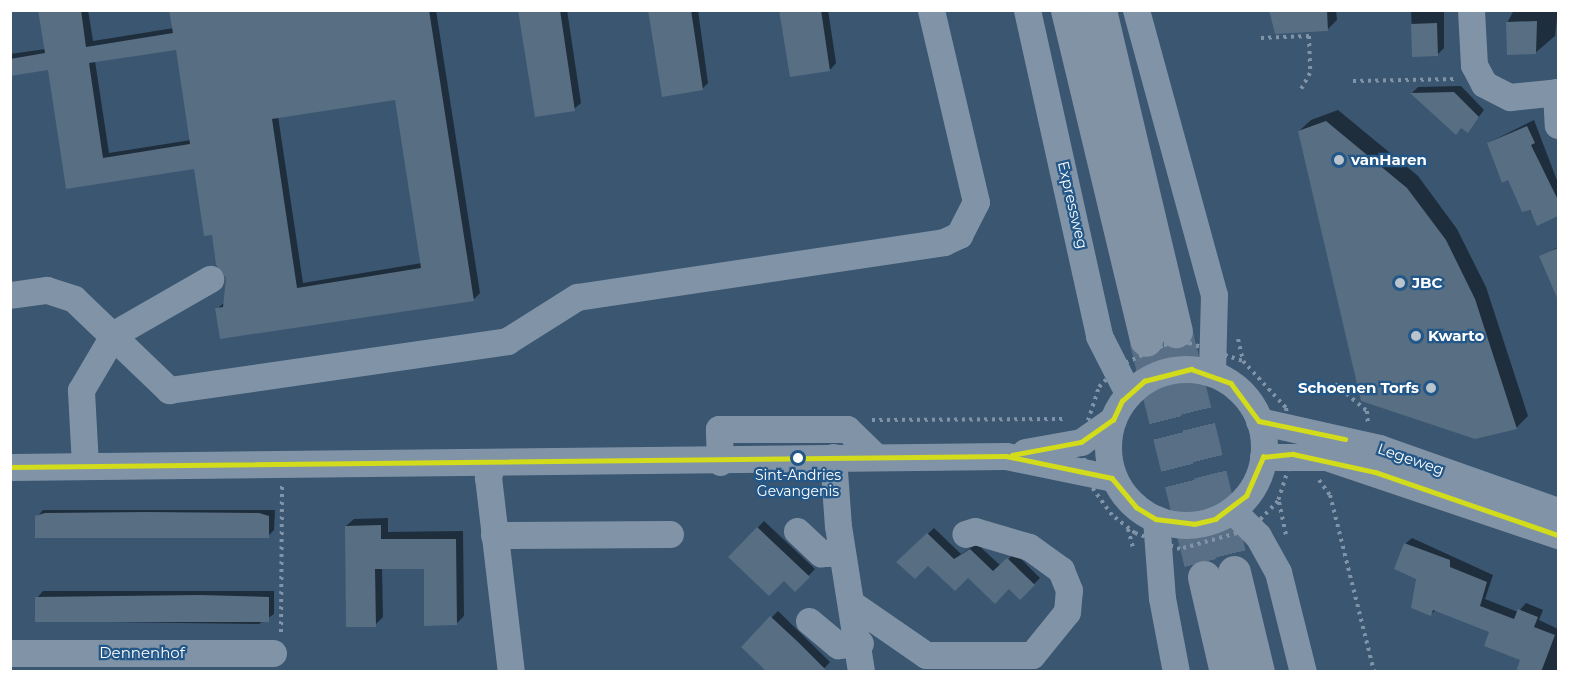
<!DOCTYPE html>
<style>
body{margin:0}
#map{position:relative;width:1569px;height:682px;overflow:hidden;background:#3a5671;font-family:Montserrat,sans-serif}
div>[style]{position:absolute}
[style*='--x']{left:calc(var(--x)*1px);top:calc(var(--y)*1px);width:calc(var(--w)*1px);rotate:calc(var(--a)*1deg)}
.shadow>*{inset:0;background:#0007}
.building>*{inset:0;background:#586e83}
.highway-tunnel>*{height:33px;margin-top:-16.5px;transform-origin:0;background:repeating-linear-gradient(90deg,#586f86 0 33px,transparent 0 49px)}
.path>*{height:4px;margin-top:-2px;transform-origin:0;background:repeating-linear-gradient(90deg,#8194a7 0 3px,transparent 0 7.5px)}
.minor>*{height:27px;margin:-13.5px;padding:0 13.5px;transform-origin:13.5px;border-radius:13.5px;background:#8194a7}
.minor>.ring{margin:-13.5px;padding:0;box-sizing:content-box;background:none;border:27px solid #8194a7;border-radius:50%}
.highway>*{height:33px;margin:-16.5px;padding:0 16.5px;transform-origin:16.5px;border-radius:16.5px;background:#8193a5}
.bus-1>*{height:4.5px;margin:-2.25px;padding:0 2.25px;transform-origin:2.25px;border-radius:2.25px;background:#d2dc1a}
.dots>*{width:16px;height:16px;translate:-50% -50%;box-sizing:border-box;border:3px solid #235788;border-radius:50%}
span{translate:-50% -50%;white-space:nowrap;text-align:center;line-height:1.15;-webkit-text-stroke:4.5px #235788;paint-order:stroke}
.bus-label{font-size:14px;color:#fff}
.poi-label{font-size:15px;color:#fff;font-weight:700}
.left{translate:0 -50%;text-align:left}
.right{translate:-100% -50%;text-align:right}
.street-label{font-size:15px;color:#fff}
.frame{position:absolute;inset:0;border:12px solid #fff;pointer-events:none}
</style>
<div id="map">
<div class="shadow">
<i style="clip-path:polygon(evenodd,40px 10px,88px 10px,93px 41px,174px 28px,171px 10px,436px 10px,480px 293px,474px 299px,217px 309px,225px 302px,227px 278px,195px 167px,68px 188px,49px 68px,10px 75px,10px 54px,46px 49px,40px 10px,177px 49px,191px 140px,109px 153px,95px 61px,177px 49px,40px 10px,397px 99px,422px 263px,303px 283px,278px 116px,397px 99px)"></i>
<i style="clip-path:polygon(520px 10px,567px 10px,581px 103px,574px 109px)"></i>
<i style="clip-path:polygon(650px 10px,698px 10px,708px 83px,702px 89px)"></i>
<i style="clip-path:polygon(781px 10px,828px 10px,836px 63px,830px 70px)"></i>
<i style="clip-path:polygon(1271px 10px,1336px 10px,1337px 20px,1327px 30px)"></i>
<i style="clip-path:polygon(1411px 10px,1444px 10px,1444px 48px,1437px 55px,1413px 55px)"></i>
<i style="clip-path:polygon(1514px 10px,1558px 10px,1555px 36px,1535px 53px,1507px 23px)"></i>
<i style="clip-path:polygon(1461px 86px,1484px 110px,1468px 131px,1462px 126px,1455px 133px,1412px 93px,1418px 87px)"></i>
<i style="clip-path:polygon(1338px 110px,1418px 176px,1457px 229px,1486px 287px,1528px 416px,1516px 428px,1299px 131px,1311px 120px)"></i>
<i style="clip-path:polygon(1534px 120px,1558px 183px,1558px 214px,1538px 224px,1488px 143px)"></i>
<i style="clip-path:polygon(1558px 238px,1558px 287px,1555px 289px,1541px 257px,1558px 247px)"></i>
<i style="clip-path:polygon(43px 510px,275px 510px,274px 530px,268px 536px,37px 517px)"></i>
<i style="clip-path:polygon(388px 518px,388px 532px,463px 531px,464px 616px,456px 624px,425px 567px,382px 568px,383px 617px,375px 625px,346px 526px,354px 519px)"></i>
<i style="clip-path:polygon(764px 521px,815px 569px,795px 590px,784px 579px,730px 557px)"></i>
<i style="clip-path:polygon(934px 528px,961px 554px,977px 544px,1001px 566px,1015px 553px,1040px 578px,1020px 598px,1009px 587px,928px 564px,899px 562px)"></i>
<i style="clip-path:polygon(1412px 538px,1493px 575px,1485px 599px,1518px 612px,1526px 603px,1543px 610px,1539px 620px,1558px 629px,1558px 672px,1517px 672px,1522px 659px,1491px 631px,1436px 610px,1431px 614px,1405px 544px)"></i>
<i style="clip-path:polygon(43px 591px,274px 591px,274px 614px,259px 624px,37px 621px,37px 598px)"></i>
<i style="clip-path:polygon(778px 611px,830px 662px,821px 672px,743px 647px)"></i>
</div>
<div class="building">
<i style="clip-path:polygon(evenodd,38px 10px,81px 10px,86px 47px,173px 33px,169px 10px,429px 10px,474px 301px,220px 339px,215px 308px,223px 307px,226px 278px,216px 265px,212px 235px,204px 236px,194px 169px,66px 189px,48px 70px,10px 76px,10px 59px,45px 53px,38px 10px,176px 50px,190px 144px,103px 158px,89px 63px,176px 50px,38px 10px,395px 100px,421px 268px,297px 288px,272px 119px,395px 100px)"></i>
<i style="clip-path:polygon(518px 10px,560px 10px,575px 111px,535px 117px)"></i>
<i style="clip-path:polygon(648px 10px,691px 10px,703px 90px,662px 97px)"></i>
<i style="clip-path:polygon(779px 10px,821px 10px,830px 71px,790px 77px)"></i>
<i style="clip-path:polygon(1269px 10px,1327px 10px,1328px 31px,1275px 34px)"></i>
<i style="clip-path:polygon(1537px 21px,1536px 54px,1507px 55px,1506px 22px)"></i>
<i style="clip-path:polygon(1437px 23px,1438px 56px,1412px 57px,1411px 24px)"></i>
<i style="clip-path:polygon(1454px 92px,1479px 117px,1468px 133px,1461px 128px,1456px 135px,1410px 93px)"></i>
<i style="clip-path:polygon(1326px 121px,1407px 188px,1446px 240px,1475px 299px,1517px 429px,1475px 439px,1361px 401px,1298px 131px)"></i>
<i style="clip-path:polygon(1527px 126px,1535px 143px,1531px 145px,1558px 200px,1558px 216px,1537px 226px,1530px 210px,1522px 212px,1508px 180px,1502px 183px,1487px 143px)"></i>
<i style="clip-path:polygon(1558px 248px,1558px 300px,1539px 256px)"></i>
<i style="clip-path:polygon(146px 512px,259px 513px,269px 516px,269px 538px,35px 538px,35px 516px,45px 513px)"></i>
<i style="clip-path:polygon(381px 525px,381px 539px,456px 539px,457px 625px,424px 626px,424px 569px,375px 569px,376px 627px,346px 627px,345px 526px)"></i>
<i style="clip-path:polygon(757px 527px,810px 577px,795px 592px,784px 581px,769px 596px,728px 557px)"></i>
<i style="clip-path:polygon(927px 533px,954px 559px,970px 549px,993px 571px,1007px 558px,1035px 585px,1020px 600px,1009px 589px,995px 604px,968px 578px,955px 591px,928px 566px,915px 579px,896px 562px)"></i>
<i style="clip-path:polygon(1404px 543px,1450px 560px,1450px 567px,1487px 582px,1480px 606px,1514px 619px,1518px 609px,1538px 617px,1534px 627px,1555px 635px,1541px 672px,1516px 672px,1520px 660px,1484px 646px,1489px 632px,1433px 610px,1431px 616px,1411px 608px,1416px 579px,1394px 569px)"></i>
<i style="clip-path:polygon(200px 595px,269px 597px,269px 622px,35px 622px,35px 597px)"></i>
<i style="clip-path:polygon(770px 616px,798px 642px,828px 672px,767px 672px,741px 647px)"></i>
</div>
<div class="highway-tunnel">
<i style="--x:1176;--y:331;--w:248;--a:76.5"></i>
<i style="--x:1146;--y:340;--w:244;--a:76.2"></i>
</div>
<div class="path">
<i style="--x:1261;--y:38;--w:48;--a:-2.4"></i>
<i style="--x:1309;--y:36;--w:37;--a:88"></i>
<i style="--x:1310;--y:73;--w:18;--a:119"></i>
<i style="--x:1353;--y:81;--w:104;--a:-1.1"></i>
<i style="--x:1238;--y:339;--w:23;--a:77"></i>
<i style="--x:1189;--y:343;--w:57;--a:18.4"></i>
<i style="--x:1243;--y:361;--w:64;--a:47.5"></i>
<i style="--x:1286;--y:408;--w:47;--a:81.3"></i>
<i style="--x:1293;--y:454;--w:49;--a:107.7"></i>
<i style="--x:1278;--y:501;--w:39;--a:134"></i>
<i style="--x:1251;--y:529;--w:74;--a:164.3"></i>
<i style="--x:1180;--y:549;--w:48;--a:-160.4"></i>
<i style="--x:1135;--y:533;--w:29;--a:-142"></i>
<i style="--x:1112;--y:515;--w:39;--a:-126"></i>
<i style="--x:1089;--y:483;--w:42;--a:-101"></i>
<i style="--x:1081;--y:442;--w:58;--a:-71.9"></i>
<i style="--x:1099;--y:387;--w:29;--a:-46"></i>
<i style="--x:1119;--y:366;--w:50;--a:-25"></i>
<i style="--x:1164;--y:345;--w:25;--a:-5"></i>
<i style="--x:1335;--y:384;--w:42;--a:40.2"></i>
<i style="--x:1367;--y:411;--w:13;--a:86"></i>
<i style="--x:872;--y:420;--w:194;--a:-0.3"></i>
<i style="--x:1319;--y:480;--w:19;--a:54"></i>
<i style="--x:1330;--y:495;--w:182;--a:76"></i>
<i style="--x:1279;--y:502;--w:34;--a:78"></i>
<i style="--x:1128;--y:529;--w:20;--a:75"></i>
<i style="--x:281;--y:632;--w:146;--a:-89.6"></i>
</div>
<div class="minor">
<i style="--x:1027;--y:10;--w:334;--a:77.5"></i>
<i style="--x:1099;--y:336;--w:64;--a:63"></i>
<i style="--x:1136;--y:10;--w:295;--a:74.7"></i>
<i style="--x:1214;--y:295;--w:78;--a:91.5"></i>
<i style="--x:1471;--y:10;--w:55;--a:86.9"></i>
<i style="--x:1474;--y:65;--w:21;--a:62"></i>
<i style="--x:1484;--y:84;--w:29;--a:27"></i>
<i style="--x:1510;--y:97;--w:48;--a:-5.9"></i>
<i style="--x:1556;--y:92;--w:33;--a:87"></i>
<i style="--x:10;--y:295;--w:37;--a:-8"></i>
<i style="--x:47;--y:290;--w:28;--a:18"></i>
<i style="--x:74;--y:299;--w:132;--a:43.8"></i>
<i style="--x:169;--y:390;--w:342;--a:-8.2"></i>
<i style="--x:507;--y:341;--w:83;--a:-32.2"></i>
<i style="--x:577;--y:297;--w:371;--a:-8.5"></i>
<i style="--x:944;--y:242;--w:17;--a:-25"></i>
<i style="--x:959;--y:235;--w:37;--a:-63"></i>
<i style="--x:976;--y:202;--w:197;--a:-103.2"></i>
<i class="ring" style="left:1108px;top:369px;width:129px;height:129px"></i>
<i style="--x:1259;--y:421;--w:123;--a:12.7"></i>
<i style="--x:1379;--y:448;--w:190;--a:19.4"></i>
<i style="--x:1025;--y:452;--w:57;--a:-10.1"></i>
<i style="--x:1081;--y:442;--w:39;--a:-35"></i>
<i style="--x:833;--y:457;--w:69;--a:85.9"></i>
<i style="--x:838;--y:526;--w:148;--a:81"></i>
<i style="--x:1263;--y:457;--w:63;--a:0"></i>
<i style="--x:1326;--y:457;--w:245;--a:18.6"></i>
<i style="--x:720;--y:462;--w:33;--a:-92"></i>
<i style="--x:719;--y:429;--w:128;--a:0"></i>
<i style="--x:847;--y:429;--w:39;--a:44"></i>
<i style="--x:492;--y:463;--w:15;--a:106"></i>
<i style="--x:488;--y:477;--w:196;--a:83.3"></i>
<i style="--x:85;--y:465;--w:75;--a:-93.1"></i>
<i style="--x:81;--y:390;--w:65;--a:-59.5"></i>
<i style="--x:114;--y:334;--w:111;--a:-29.8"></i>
<i style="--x:10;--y:467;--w:996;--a:-0.63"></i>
<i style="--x:1006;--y:456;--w:108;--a:11.7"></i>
<i style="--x:1232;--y:510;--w:37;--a:45"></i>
<i style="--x:1258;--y:536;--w:41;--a:60.9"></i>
<i style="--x:1278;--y:572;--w:103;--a:76"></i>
<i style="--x:1156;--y:519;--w:79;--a:85.7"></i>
<i style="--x:1162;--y:598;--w:75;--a:79.3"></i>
<i style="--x:797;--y:531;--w:33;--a:43"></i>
<i style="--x:821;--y:553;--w:21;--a:0"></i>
<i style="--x:494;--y:535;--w:176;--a:-0.3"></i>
<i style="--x:855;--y:606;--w:86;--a:34.6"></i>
<i style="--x:926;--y:655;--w:106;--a:0"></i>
<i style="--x:1032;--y:655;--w:55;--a:-50.9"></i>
<i style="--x:1067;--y:612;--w:22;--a:-85"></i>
<i style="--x:1069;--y:590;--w:22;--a:-112"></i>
<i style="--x:1061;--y:570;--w:39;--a:-144"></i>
<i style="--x:1029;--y:547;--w:56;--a:-163.5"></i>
<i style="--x:975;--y:531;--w:10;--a:163"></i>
<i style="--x:809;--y:621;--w:38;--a:40"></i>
<i style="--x:838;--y:645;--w:22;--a:-5"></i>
<i style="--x:10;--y:653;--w:263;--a:0"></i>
</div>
<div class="highway">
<i style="--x:1067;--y:10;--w:339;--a:76.5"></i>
<i style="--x:1100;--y:10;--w:330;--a:76.7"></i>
<i style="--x:1234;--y:572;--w:103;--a:76.5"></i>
<i style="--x:1204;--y:577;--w:98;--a:77"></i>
</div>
<div class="bus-1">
<i style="--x:1012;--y:455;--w:70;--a:-10.7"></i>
<i style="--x:1081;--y:442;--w:39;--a:-35"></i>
<i style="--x:1113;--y:420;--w:21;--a:-65"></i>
<i style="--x:1122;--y:401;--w:30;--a:-42"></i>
<i style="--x:1144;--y:381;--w:49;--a:-14.3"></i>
<i style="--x:1191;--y:369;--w:42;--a:19.3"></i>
<i style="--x:1231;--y:383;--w:47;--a:53.6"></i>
<i style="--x:1259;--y:421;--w:88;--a:11.8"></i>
<i style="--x:10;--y:467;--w:996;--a:-0.63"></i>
<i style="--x:1006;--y:456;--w:108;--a:11.7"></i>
<i style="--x:1112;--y:478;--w:38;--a:50"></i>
<i style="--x:1136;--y:507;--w:23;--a:31"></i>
<i style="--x:1156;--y:519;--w:38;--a:7"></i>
<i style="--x:1194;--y:524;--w:22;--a:-13"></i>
<i style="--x:1215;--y:519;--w:39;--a:-37"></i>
<i style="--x:1246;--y:496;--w:43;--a:-66.4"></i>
<i style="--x:1263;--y:457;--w:30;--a:-6"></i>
<i style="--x:1293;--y:454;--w:84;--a:12.4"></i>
<i style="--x:1375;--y:472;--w:194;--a:19"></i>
</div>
<div class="dots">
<i style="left:1339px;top:160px;background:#bac4cd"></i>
<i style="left:1400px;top:283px;background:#bac4cd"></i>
<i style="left:1416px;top:336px;background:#bac4cd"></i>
<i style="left:1431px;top:388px;background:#bac4cd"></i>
<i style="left:798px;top:458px;background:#fff"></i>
</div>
<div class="bus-label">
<span style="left:798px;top:483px">Sint-Andries<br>Gevangenis</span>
</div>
<div class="poi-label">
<span class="left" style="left:1351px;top:160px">vanHaren</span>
<span class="left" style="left:1412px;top:283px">JBC</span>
<span class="left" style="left:1428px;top:336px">Kwarto</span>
<span class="right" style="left:1419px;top:388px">Schoenen Torfs</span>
</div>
<div class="street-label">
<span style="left:1073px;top:205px;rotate:77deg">Expressweg</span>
<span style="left:1411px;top:459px;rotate:19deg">Legeweg</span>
<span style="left:142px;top:653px">Dennenhof</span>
</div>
<div class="frame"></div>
</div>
